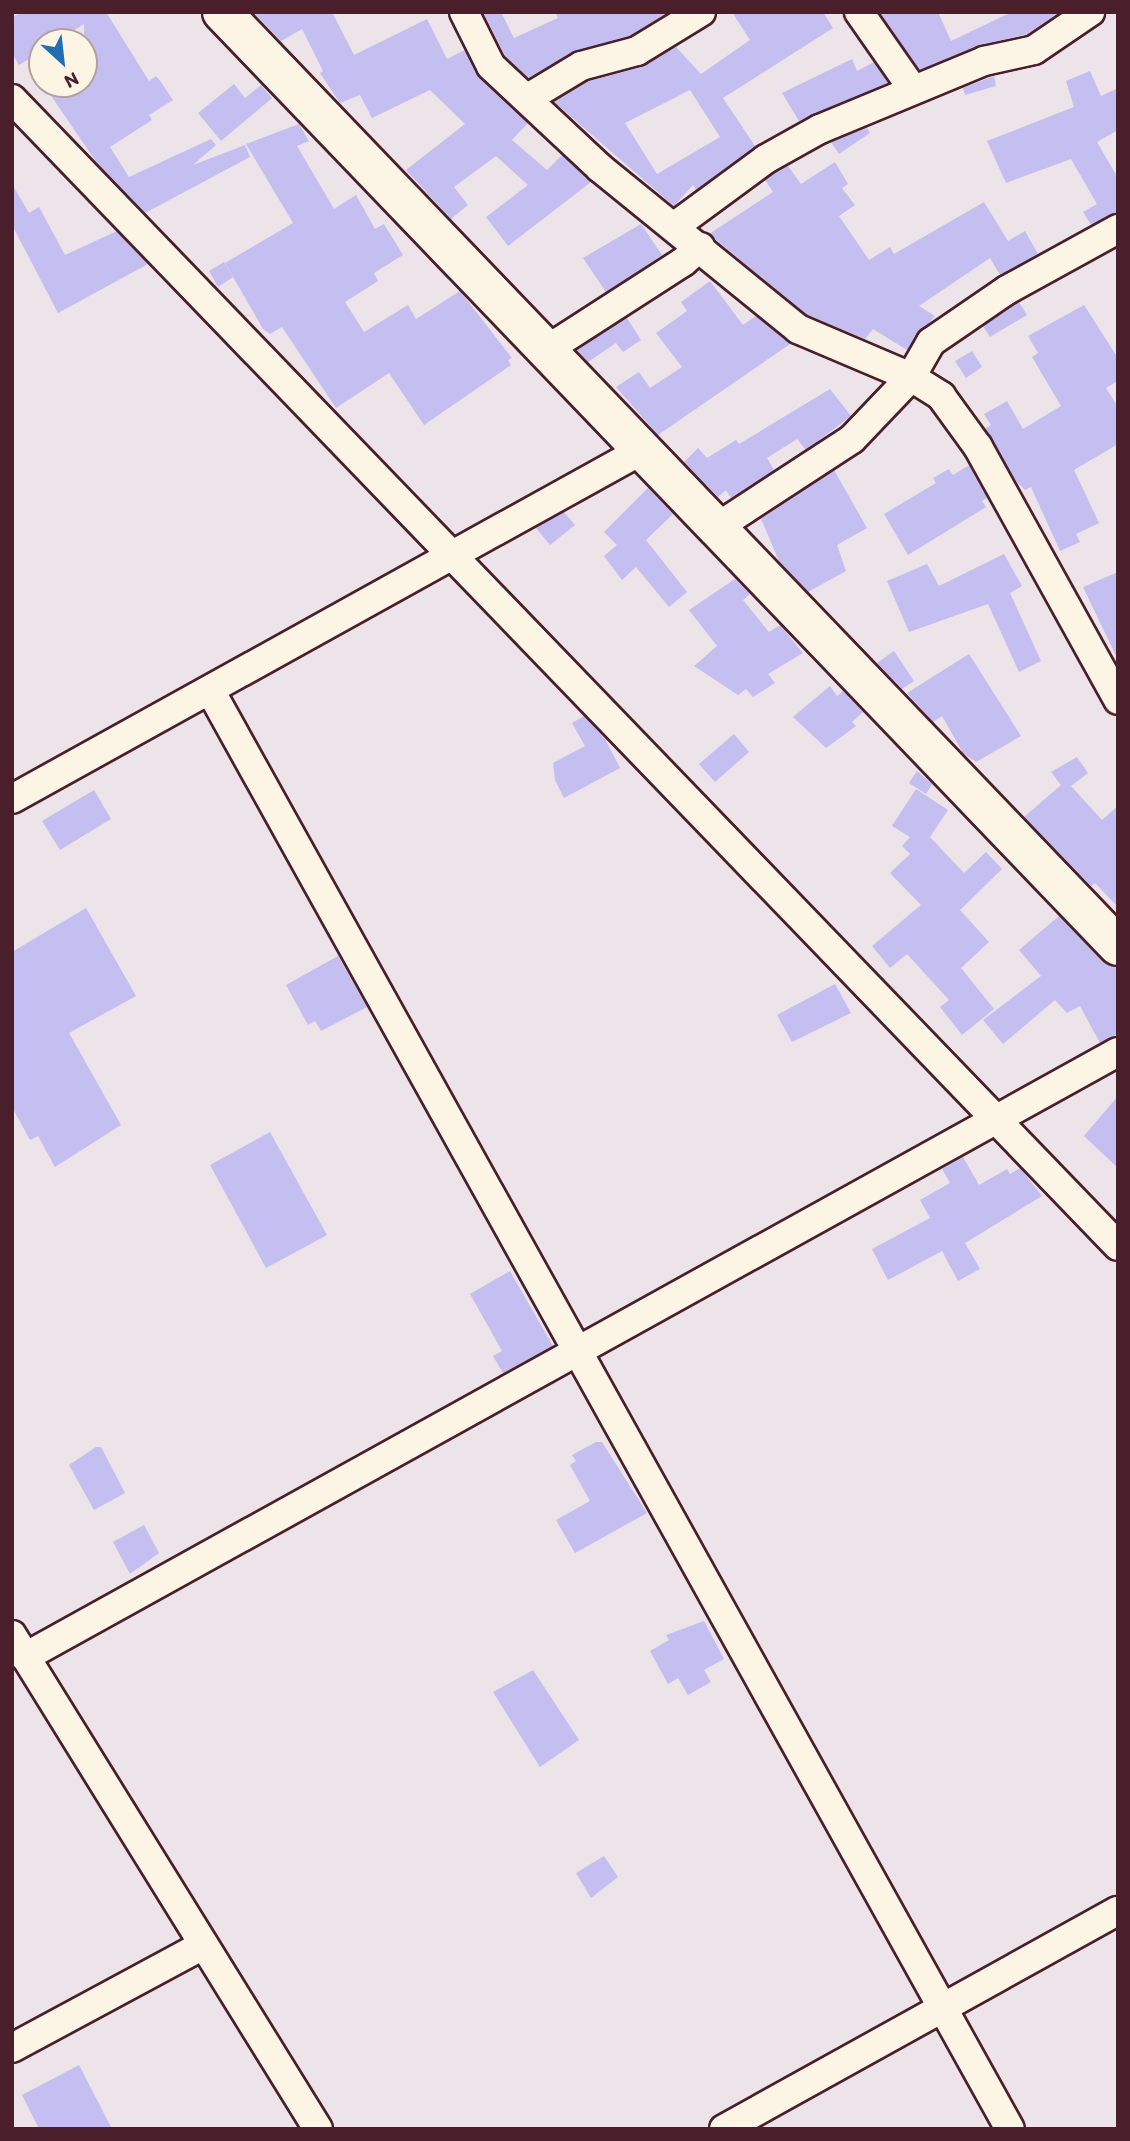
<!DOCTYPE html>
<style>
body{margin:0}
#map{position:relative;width:1130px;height:2141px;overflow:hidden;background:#ece4e8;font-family:Itim,sans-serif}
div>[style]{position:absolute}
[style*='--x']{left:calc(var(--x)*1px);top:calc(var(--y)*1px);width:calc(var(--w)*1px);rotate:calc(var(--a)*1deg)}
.building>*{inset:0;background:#c5bef0}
.roads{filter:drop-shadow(2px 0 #4a1f2b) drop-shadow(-2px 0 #4a1f2b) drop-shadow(0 2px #4a1f2b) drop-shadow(0 -2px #4a1f2b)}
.street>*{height:28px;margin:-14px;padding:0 14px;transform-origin:14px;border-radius:14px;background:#fcf5e5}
.secondary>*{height:38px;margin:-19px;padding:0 19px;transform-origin:19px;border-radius:19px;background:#fcf5e5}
span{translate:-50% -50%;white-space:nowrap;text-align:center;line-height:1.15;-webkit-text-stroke:5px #fcf5e5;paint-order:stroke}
.frame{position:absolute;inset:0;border:14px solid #4a1f2b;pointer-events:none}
.north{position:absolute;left:28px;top:28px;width:70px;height:70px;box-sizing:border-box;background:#fcf5e5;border:2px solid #b59f9b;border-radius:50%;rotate:153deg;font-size:19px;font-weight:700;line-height:28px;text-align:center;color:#4a1f2b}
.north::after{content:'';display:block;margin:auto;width:24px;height:32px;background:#1f6fb2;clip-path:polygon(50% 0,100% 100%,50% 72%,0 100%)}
</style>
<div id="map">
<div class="building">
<i style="clip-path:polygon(21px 12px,106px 12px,149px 81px,156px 76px,161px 82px,173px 100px,149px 115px,152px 120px,110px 147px,129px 177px,211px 139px,216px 145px,193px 165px,245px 145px,250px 157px,145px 213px,97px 163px,43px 84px,84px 84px,84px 24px,56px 42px,42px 42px,42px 51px,19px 65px,12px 53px,12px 18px)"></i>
<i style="clip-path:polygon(253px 12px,332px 12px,354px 55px,427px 19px,447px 59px,465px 50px,479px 78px,528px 123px,512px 140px,547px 170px,562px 155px,591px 182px,508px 246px,486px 217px,528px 185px,496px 156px,454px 187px,468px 205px,451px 219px,406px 170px,465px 124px,430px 90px,372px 118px,360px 95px,340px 103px,320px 73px,323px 71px,302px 29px,281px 41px)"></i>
<i style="clip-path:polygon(483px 12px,501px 12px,514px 38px,558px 18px,555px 12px,669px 12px,630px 36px,573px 52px,528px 78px,505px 56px)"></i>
<i style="clip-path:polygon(evenodd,732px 12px,823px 12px,833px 28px,723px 98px,755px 146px,696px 190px,693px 185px,674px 206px,554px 102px,588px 81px,642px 67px,676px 47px,701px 74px,750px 40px,732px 12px,690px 90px,720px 137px,657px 174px,625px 123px,690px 90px)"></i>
<i style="clip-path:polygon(879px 12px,938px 12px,951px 41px,1012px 12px,1060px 12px,1027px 34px,978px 46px,920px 70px)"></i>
<i style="clip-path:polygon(852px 59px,857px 71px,874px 62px,888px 83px,799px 121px,782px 93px)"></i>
<i style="clip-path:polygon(1090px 71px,1101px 96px,1118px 88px,1118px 130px,1097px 142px,1118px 178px,1118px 212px,1091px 225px,1083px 212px,1097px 204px,1071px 159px,1006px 183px,987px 141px,1074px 107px,1066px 81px)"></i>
<i style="clip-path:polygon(994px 76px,996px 86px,965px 95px,963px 88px)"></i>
<i style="clip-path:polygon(234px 84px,245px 98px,261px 85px,272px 98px,221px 141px,198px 113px)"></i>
<i style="clip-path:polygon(299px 124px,309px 141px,297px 146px,334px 209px,356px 195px,375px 229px,384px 224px,403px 255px,374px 273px,378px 281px,345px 302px,364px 332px,408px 305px,416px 319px,460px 291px,512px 358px,508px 360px,511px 365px,424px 425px,389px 373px,336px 408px,282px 327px,270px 334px,263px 329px,225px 263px,293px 223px,246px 144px)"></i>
<i style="clip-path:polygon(867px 128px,870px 133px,839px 154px,831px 142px)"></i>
<i style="clip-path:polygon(835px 162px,848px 184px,842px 188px,855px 205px,839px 216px,869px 260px,890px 247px,894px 254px,984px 202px,1008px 241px,1025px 231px,1038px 254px,1000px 275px,990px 258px,919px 306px,935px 316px,907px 350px,873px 329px,865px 339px,807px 315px,709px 234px,773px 192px,765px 180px,775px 173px,788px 166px,801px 184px)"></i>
<i style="clip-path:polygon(12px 184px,29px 213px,39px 207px,65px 255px,117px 231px,148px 264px,58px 313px,12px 225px)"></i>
<i style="clip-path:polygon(641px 224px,662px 255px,606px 292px,583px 258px)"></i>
<i style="clip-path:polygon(224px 262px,233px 277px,218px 287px,209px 271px)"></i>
<i style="clip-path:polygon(710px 281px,743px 325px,756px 316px,790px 344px,658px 435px,616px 387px,639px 372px,650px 388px,682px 367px,656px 333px,687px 311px,681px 302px)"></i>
<i style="clip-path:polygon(1019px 302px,1027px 315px,990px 337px,983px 326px)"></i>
<i style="clip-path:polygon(1084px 305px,1118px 358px,1118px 381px,1106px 388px,1118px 407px,1118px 444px,1074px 470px,1099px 523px,1076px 534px,1080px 542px,1060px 551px,1031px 487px,1025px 490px,1016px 481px,985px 429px,991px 425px,984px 414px,1007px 401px,1023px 429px,1061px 406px,1032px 357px,1038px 353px,1028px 336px)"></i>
<i style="clip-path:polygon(627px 318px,641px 340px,623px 352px,616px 343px,588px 362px,577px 350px)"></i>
<i style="clip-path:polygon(972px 351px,982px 367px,966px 378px,955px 361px)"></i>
<i style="clip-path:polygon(830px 389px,851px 416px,806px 450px,797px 439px,767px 458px,774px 470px,731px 498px,726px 490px,718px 497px,684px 462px,698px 448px,707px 458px,736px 440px,739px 444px)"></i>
<i style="clip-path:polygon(969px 465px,987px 498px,982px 501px,986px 507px,908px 555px,884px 514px,936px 483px,933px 478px,949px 469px,953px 475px)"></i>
<i style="clip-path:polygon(834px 470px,867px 528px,837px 545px,846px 571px,808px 592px,779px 561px,761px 519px)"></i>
<i style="clip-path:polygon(648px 488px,673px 514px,646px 540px,687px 592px,669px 607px,636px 567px,622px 580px,604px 556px,617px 545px,604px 532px)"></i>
<i style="clip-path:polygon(564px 512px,575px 525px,550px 545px,536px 528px)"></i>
<i style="clip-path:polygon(1004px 554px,1022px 586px,1010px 593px,1041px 661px,1019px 672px,988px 604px,909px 632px,887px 581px,927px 564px,939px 586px)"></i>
<i style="clip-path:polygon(1118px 572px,1118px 660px,1083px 587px)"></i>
<i style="clip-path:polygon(735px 579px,750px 594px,743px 600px,769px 632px,780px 625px,803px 653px,768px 674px,775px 683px,753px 697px,746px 689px,738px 695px,694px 666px,717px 646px,689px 610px)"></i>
<i style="clip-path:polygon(894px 651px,914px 681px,902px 689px,877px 663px)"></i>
<i style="clip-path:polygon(969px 654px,1021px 736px,976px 762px,963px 753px,942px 716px,933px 722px,907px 693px)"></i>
<i style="clip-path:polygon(830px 686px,837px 696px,843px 691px,863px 712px,852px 722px,856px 726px,826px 748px,793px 717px)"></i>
<i style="clip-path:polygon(584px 716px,605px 739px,620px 768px,564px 798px,555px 780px,553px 763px,585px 746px,572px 723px)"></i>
<i style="clip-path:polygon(734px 734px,749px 752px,715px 782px,699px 764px)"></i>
<i style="clip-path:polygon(1077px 757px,1088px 773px,1071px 786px,1102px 820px,1118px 806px,1118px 907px,1095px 883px,1091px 886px,1024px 817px,1061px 785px,1051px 772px)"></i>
<i style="clip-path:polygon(917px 771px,932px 784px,926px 794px,909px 783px)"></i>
<i style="clip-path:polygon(916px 789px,948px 810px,930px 837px,964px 873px,986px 852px,1002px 869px,960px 910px,989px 942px,961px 968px,994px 1009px,962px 1035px,940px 1007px,949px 1000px,907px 954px,890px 968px,872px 946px,921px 905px,890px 873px,910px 854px,902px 846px,910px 837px,892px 826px)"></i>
<i style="clip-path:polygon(94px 790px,111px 819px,60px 850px,42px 821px)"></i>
<i style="clip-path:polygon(86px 908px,136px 996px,69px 1033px,121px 1125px,55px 1167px,38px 1136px,30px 1140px,12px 1107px,12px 952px)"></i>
<i style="clip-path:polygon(1059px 916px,1102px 961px,1118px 968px,1118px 1034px,1100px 1043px,1080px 1006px,1067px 1013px,1055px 1000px,1003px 1044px,983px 1020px,1041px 976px,1019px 950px)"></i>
<i style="clip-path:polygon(338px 956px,367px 1007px,321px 1031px,315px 1021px,308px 1025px,286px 985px)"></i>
<i style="clip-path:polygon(835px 984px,851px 1013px,792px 1042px,777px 1015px)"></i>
<i style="clip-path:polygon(1118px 1096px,1118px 1168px,1084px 1136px)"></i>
<i style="clip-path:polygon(270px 1132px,327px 1235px,266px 1268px,210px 1165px)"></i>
<i style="clip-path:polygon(963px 1157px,979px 1185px,1007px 1169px,1010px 1174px,1020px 1168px,1042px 1196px,965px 1243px,980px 1269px,958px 1281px,942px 1251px,888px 1280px,872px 1249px,930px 1218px,920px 1200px,950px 1183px,942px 1169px)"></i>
<i style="clip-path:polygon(510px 1271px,553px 1346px,503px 1373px,493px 1356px,502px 1351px,470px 1294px)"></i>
<i style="clip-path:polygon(596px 1442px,602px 1442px,647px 1513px,575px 1553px,556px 1520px,590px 1501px,570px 1465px,576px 1461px,572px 1455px)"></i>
<i style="clip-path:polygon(96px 1447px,101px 1447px,125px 1493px,94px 1510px,69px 1465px)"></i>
<i style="clip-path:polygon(144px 1525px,159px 1553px,130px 1574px,113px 1542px)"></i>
<i style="clip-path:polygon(704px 1621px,724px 1659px,704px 1670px,711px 1682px,688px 1695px,678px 1678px,668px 1684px,650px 1651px,669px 1640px,666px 1635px)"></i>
<i style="clip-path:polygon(533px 1670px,579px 1740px,540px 1767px,493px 1692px)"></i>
<i style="clip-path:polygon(604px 1856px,618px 1877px,591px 1898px,576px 1873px)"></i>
<i style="clip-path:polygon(79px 2065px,112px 2129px,39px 2129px,22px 2095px)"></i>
</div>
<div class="roads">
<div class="street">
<i style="--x:464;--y:12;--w:60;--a:63.4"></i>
<i style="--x:491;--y:66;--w:149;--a:43.1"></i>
<i style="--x:600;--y:168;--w:255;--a:39.1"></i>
<i style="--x:798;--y:329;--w:123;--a:23"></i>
<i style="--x:911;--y:377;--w:36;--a:32"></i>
<i style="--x:941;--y:396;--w:63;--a:54"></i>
<i style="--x:978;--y:447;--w:289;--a:61"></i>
<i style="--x:859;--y:12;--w:93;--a:55.1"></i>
<i style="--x:528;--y:98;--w:62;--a:-31.1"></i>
<i style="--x:581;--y:66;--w:58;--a:-15"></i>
<i style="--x:637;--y:51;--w:75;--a:-31.4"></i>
<i style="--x:12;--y:99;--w:1593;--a:46.04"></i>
<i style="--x:675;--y:226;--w:113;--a:-36.4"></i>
<i style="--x:766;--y:159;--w:62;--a:-29.1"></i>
<i style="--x:820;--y:129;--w:178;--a:-22.5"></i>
<i style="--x:984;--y:61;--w:51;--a:-12.4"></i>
<i style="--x:1034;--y:50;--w:68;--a:-34.2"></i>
<i style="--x:548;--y:349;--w:161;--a:-32.8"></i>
<i style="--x:683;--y:262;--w:23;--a:-41"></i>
<i style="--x:719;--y:526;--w:159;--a:-33.2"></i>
<i style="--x:852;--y:439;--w:86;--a:-46.4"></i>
<i style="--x:911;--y:377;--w:40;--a:-60.3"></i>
<i style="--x:931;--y:342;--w:92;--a:-34.4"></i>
<i style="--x:1007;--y:290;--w:127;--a:-28.8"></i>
<i style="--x:210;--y:690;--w:1646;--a:60.93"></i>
<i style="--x:12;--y:799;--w:722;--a:-28.98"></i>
<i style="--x:12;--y:1635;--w:581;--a:58.22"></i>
<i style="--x:25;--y:1657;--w:1249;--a:-28.97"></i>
<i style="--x:12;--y:2048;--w:217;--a:-28.3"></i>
<i style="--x:724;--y:2129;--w:450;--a:-29"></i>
</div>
<div class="secondary">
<i style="--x:222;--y:12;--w:1294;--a:46.19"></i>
</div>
</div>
<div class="frame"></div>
<div class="north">N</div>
</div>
